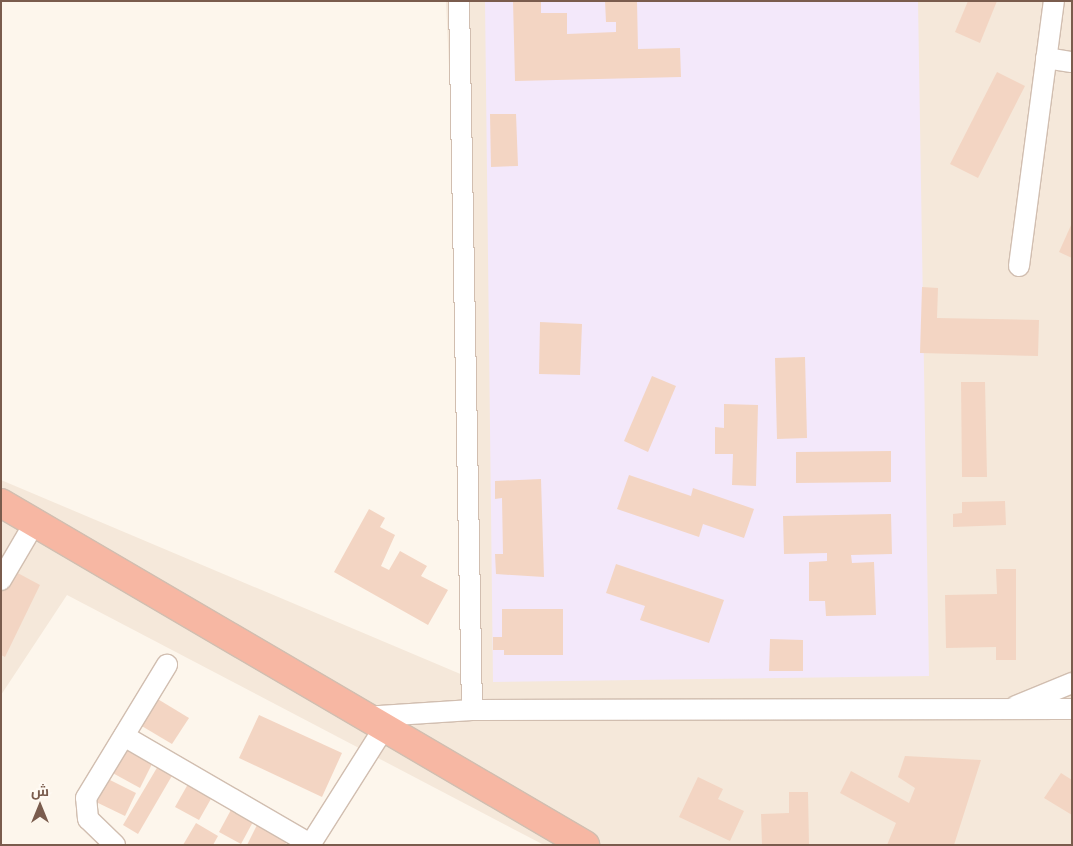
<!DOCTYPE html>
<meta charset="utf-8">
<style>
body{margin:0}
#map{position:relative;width:1073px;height:846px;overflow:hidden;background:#fdf6ec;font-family:"PT Sans",Cairo,sans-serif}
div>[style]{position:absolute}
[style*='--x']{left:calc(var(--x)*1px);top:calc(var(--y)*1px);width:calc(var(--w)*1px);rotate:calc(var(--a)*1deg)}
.residential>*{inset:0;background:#f5e8da}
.education>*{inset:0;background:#f3e8fa}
.building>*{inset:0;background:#f3d5c3}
.roads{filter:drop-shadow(1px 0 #d1beb0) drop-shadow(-1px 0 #d1beb0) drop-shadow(0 1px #d1beb0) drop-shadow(0 -1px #d1beb0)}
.minor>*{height:20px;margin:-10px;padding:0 10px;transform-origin:10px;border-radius:10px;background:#fff}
.highway>*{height:28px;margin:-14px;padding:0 14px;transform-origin:14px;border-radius:14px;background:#f7b7a3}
span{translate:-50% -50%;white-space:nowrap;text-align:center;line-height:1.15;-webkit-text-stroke:4.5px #fffaf3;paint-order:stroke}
.frame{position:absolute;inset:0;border:2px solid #7a5c4d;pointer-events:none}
.north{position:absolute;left:15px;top:781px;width:50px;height:50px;-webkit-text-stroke:4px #fffaf3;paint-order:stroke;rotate:0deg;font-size:14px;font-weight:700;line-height:20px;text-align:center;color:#7a5c4d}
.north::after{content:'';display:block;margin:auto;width:18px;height:22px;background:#7a5c4d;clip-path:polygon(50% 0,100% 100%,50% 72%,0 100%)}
</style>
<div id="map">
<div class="residential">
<i style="clip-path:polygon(446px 1px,1072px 1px,1072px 845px,544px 845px,67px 595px,1px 695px,1px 480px,477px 681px)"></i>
</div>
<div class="education">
<i style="clip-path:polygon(485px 1px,918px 1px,929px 676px,493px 682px)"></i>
</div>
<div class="building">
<i style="clip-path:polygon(513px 1px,541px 1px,541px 13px,567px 13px,567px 34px,616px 32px,616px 22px,606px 22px,605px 1px,637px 1px,638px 49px,680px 48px,681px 77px,515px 81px)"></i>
<i style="clip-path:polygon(968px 1px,997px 1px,980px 43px,955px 32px)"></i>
<i style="clip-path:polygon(997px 72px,1025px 86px,978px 178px,950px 164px)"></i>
<i style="clip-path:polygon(490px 114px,516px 114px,518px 166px,491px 167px)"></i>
<i style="clip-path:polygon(1072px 223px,1072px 258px,1059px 252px)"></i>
<i style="clip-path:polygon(922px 287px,938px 288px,937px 318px,1039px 320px,1038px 356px,920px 353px)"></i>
<i style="clip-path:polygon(540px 322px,582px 324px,580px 375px,539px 374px)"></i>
<i style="clip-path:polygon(805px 357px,807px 438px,777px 439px,775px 358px)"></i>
<i style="clip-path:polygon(652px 376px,676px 386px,648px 452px,624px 441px)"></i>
<i style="clip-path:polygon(961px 382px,985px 382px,987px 477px,962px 477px)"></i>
<i style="clip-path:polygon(724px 404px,758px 405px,756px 486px,732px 485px,733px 454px,715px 454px,715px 427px,724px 428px)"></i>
<i style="clip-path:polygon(891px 451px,891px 482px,796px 483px,796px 452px)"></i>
<i style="clip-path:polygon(629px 475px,691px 496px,693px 488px,754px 509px,744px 538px,703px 524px,699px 537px,617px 509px)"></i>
<i style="clip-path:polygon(541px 479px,544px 577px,496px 574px,495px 554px,503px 554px,502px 498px,495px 499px,495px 481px)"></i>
<i style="clip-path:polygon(1005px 501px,1006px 525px,953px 527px,953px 514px,962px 513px,962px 502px)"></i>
<i style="clip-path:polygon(369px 509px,385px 518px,380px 527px,395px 535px,381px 566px,389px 570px,400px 551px,427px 566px,421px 576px,448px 590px,428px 625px,334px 572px)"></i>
<i style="clip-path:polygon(891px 514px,892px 554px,851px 555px,852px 563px,874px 562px,876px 615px,826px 616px,825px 601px,809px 601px,809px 562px,827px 561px,827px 553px,784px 554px,783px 516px)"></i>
<i style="clip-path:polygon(616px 564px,724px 600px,709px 643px,640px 620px,645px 606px,606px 593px)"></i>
<i style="clip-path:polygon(996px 569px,1016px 569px,1016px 660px,996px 660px,996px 647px,946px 648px,945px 595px,997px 594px)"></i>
<i style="clip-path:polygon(14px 571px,40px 585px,5px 657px,1px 655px,1px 592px)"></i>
<i style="clip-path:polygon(502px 609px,563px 609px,563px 655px,504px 655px,504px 650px,493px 650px,493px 637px,502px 637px)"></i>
<i style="clip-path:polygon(770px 639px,803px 640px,803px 671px,769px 671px)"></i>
<i style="clip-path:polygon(156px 698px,189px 718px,172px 744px,140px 725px)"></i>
<i style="clip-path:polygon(259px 715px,342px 753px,322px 797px,239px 758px)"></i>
<i style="clip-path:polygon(126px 745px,152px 764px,140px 788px,109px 771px)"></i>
<i style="clip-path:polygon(905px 756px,981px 760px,954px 845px,887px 845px,896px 823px,840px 793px,851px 771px,909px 803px,915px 788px,898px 777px)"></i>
<i style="clip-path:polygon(158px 766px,173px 774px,138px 834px,123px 825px)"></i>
<i style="clip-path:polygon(1061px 773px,1072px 780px,1072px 815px,1044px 798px)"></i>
<i style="clip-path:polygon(698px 777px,723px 789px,718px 799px,744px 811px,730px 841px,679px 817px)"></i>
<i style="clip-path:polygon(106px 778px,136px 793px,125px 816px,94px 801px)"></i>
<i style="clip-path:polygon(188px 784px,212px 797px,199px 820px,175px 807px)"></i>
<i style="clip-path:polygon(789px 792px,808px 792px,809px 845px,762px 845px,761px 814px,789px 813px)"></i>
<i style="clip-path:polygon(232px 808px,254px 820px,241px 844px,219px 832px)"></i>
<i style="clip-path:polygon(196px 823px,218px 836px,213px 845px,183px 845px)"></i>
<i style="clip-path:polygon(258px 823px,288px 839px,285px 845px,247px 845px)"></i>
</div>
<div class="roads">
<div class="minor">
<i style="--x:459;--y:1;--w:709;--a:88.95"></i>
<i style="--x:1046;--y:58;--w:26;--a:9"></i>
<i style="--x:1019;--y:266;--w:267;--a:-82.5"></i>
<i style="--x:1;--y:580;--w:67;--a:-59.6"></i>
<i style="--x:1016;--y:706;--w:61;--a:-22.3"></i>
<i style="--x:364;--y:717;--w:108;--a:-3.7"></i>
<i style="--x:472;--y:710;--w:600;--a:-0.1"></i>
<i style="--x:124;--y:736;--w:215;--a:30.1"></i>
<i style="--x:115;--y:845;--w:37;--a:-136"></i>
<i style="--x:88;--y:819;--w:21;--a:-95"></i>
<i style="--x:86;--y:798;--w:156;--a:-58.7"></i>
<i style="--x:310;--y:845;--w:138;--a:-57.7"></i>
</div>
<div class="highway">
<i style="--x:1;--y:503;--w:677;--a:30.35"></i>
</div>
</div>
<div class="frame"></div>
<div class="north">ش</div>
</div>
